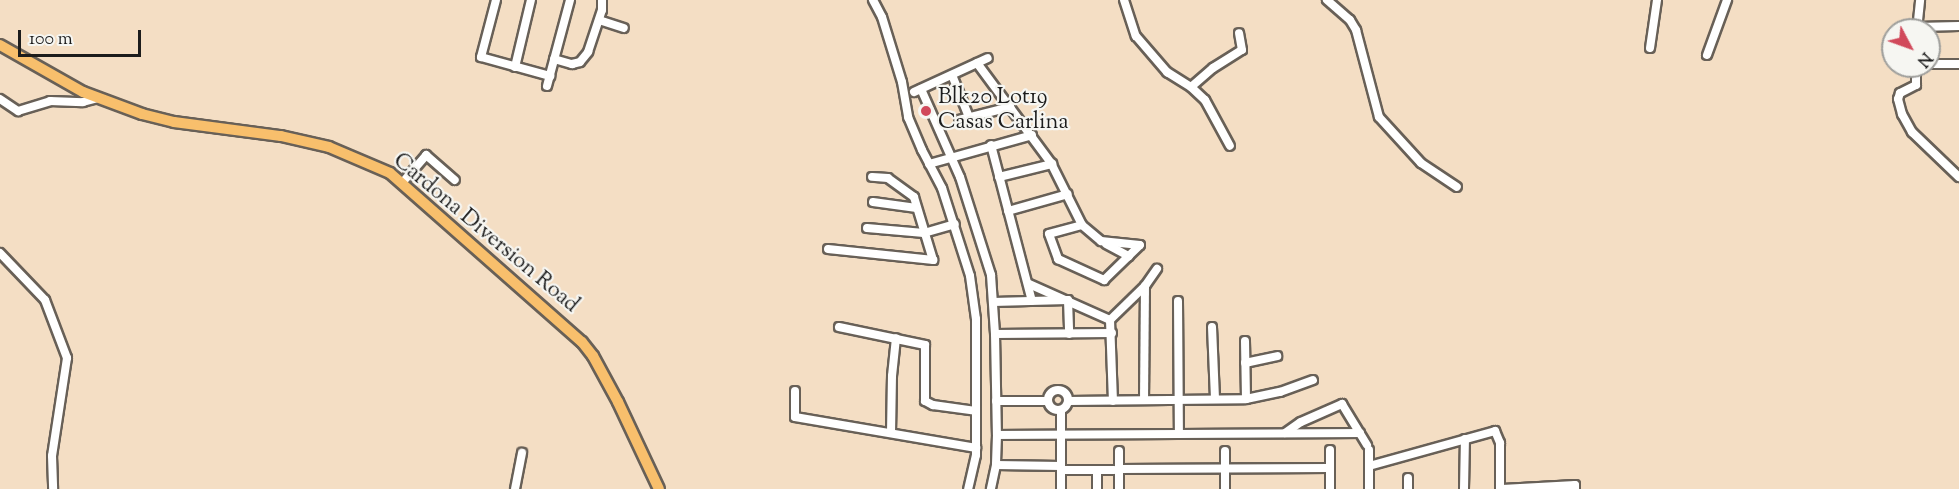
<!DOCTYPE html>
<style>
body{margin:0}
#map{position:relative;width:1959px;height:489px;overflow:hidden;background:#f4dec4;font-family:"Sorts Mill Goudy",serif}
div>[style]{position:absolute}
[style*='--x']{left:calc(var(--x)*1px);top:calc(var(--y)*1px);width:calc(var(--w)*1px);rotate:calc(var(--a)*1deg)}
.roads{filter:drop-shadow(2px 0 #686057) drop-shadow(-2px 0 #686057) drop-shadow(0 2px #686057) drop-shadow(0 -2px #686057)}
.minor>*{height:8px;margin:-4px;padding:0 4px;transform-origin:4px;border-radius:4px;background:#fff}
.minor>.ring{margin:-4px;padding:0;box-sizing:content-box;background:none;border:8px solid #fff;border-radius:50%}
.major>*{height:10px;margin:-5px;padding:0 5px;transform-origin:5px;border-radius:5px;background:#f8bf6c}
.dots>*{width:16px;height:16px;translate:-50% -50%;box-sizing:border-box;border:3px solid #f6f6f2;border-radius:50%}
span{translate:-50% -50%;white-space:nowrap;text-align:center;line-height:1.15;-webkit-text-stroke:4.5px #f6f6f2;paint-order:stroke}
.poi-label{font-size:22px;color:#1c1c1c}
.left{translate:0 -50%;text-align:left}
.street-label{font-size:22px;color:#1c1c1c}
.north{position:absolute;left:1881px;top:18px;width:60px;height:60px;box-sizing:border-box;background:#f6f6f2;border:2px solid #9f9f9c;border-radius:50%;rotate:131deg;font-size:16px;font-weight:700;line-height:24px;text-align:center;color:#1c1c1c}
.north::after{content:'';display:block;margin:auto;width:21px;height:27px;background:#d1495b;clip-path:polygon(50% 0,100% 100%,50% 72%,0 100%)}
.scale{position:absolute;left:18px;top:30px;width:123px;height:27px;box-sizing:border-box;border:3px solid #1c1c1c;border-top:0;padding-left:8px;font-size:18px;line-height:21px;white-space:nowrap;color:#1c1c1c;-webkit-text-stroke:4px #f6f6f2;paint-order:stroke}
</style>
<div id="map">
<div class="roads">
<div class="minor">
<i style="--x:496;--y:0;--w:59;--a:104.7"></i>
<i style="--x:481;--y:57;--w:72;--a:15.4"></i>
<i style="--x:873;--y:0;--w:19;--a:62"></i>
<i style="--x:882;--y:17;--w:68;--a:72.9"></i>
<i style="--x:902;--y:82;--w:36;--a:80"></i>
<i style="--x:908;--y:117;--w:36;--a:67"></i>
<i style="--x:922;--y:150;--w:43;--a:62.2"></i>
<i style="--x:942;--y:188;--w:92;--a:72.3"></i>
<i style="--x:970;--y:276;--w:43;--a:82.1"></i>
<i style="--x:976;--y:319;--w:136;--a:90"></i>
<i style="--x:976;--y:455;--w:35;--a:103"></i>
<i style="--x:1124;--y:0;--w:38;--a:72"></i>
<i style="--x:1136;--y:36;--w:48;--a:49.3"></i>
<i style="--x:1167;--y:72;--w:28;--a:32"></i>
<i style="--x:1191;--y:87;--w:19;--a:43"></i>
<i style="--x:1205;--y:100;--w:52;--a:61.5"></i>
<i style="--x:1327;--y:0;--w:30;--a:41"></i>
<i style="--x:1350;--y:20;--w:12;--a:59"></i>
<i style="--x:1356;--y:30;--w:90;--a:75.2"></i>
<i style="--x:1379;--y:117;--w:62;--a:47.6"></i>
<i style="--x:1421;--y:163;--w:43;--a:33.7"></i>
<i style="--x:599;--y:20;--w:26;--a:18"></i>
<i style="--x:1917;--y:27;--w:42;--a:-1.4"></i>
<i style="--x:1917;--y:30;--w:30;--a:-84"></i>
<i style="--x:1650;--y:48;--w:49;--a:-81.7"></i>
<i style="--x:1707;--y:55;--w:59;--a:-70"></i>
<i style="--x:554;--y:59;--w:19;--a:16"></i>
<i style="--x:572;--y:64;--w:8;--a:-14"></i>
<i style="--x:580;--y:62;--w:13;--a:-51"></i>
<i style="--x:588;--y:52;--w:44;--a:-71.6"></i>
<i style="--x:602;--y:10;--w:10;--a:-90"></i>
<i style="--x:977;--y:63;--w:124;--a:53.5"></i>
<i style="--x:1051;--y:163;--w:69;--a:63.4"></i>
<i style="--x:1082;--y:225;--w:25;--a:40"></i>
<i style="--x:1101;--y:241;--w:39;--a:6"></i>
<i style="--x:1929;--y:64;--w:30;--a:0"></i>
<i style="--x:1916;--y:66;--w:19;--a:90"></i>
<i style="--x:1916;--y:85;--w:18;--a:153"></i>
<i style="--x:1900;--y:93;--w:6;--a:108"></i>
<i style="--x:1898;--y:99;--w:16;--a:75"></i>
<i style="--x:1902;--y:114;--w:21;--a:61"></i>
<i style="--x:1912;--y:132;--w:65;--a:43.8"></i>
<i style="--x:515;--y:67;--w:69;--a:-76.6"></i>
<i style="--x:952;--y:75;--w:45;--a:68"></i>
<i style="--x:547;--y:86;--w:89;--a:-75"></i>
<i style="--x:1191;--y:87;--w:29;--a:-41"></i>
<i style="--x:1213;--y:68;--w:34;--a:-32"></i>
<i style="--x:1242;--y:50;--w:17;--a:-100"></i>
<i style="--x:921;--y:89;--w:96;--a:66.1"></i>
<i style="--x:960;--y:177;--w:103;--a:72.4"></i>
<i style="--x:991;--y:275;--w:59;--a:86.1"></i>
<i style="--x:995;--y:334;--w:101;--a:88.9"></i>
<i style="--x:997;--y:435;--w:30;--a:92"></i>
<i style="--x:996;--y:465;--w:25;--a:102"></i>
<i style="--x:914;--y:92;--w:81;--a:-24.7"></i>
<i style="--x:0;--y:99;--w:22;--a:34"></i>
<i style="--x:18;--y:111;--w:34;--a:-17"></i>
<i style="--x:50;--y:101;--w:33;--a:2"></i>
<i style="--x:83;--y:102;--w:16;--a:-15"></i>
<i style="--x:959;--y:120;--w:53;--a:-14.3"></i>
<i style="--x:991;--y:145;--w:161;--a:75.3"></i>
<i style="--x:929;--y:164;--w:107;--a:-15.7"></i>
<i style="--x:999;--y:177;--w:55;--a:-13.8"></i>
<i style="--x:402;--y:183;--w:37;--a:-49"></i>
<i style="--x:426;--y:155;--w:38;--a:41"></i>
<i style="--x:873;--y:202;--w:44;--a:7.8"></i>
<i style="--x:1008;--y:211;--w:62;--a:-15.8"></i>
<i style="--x:1082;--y:225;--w:34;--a:165"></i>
<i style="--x:1049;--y:234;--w:27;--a:70"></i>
<i style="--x:1058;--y:259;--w:51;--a:24.5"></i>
<i style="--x:1104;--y:280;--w:50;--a:-44.2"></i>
<i style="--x:867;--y:228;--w:57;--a:5"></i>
<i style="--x:924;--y:233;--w:32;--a:-16"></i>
<i style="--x:1106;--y:244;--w:26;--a:28"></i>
<i style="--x:828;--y:249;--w:106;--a:6"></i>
<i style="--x:933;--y:260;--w:66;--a:-106.8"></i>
<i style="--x:914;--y:197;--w:32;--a:-144"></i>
<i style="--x:888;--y:178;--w:16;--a:-176"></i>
<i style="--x:0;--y:253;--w:65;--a:46.2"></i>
<i style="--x:45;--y:300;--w:62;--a:69.2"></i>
<i style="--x:67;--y:358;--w:99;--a:98.7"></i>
<i style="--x:52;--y:456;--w:33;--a:88"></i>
<i style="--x:1029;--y:284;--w:89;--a:24"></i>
<i style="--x:1178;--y:301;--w:133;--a:89.6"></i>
<i style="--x:993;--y:302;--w:75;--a:-1.5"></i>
<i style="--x:1068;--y:300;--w:34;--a:88"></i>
<i style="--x:1110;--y:320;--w:81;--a:87.9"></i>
<i style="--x:1110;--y:320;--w:49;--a:-44.2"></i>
<i style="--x:1145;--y:286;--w:21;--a:-55"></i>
<i style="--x:839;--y:327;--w:88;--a:11.8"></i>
<i style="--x:925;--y:345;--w:56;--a:90"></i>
<i style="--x:925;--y:401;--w:9;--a:27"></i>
<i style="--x:933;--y:405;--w:43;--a:7.9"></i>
<i style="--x:1212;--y:327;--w:72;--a:87.6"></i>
<i style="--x:995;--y:334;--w:117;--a:-0.5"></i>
<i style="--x:1245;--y:341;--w:58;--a:89"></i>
<i style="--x:1245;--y:363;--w:33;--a:-12"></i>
<i class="ring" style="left:1048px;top:390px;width:12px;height:12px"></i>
<i style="--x:795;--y:391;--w:26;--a:90"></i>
<i style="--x:795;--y:417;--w:184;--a:9.7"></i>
<i style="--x:1144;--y:400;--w:114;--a:-89.5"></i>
<i style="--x:996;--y:401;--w:52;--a:0"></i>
<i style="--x:1068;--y:401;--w:178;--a:-0.6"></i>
<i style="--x:1246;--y:399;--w:35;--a:-12"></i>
<i style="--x:1280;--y:392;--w:35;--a:-20"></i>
<i style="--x:1061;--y:410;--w:79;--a:90"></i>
<i style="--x:891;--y:433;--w:57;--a:-89"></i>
<i style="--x:892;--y:376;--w:38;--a:-84"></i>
<i style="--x:1285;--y:433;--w:19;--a:-35"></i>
<i style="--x:1301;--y:422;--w:45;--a:-23.7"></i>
<i style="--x:1342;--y:404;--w:48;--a:58.6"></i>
<i style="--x:997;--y:435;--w:363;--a:-0.3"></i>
<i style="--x:1369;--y:450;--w:39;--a:90"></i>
<i style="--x:996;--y:465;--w:65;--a:0.9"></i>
<i style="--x:1369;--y:466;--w:131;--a:-15.5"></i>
<i style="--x:1495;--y:431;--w:13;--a:67"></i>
<i style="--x:1500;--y:443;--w:46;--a:90"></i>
<i style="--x:1119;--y:469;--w:211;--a:-0.3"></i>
<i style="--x:1061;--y:470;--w:53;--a:0"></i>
<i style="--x:515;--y:489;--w:37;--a:-79"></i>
<i style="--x:1097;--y:489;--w:19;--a:-90"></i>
<i style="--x:1119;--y:489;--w:38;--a:-90"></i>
<i style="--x:1225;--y:489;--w:38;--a:-90"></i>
<i style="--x:1330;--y:489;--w:39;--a:-90"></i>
<i style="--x:1408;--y:489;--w:11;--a:-90"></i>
<i style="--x:1464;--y:489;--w:50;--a:-88.9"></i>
<i style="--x:1502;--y:489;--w:73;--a:-3.1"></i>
<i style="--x:1575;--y:485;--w:4;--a:90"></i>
</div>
<div class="major">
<i style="--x:0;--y:45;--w:95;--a:29.5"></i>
<i style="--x:83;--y:92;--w:63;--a:20.4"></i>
<i style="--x:142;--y:114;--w:33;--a:14"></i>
<i style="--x:174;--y:122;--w:108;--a:7.5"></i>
<i style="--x:281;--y:136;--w:49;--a:12.9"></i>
<i style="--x:329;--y:147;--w:66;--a:23.1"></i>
<i style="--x:390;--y:173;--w:256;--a:41.4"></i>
<i style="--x:582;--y:342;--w:18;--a:52"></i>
<i style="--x:593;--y:356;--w:52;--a:61.5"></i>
<i style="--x:618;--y:402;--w:96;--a:64.8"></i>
</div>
</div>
<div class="dots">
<i style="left:926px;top:111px;background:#d1495b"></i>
</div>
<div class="poi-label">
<span class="left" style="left:938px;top:111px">Blk20 Lot19<br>Casas Carlina</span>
</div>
<div class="street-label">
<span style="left:485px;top:234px;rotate:40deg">Cardona Diversion Road</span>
</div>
<div class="north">N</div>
<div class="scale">100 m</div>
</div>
